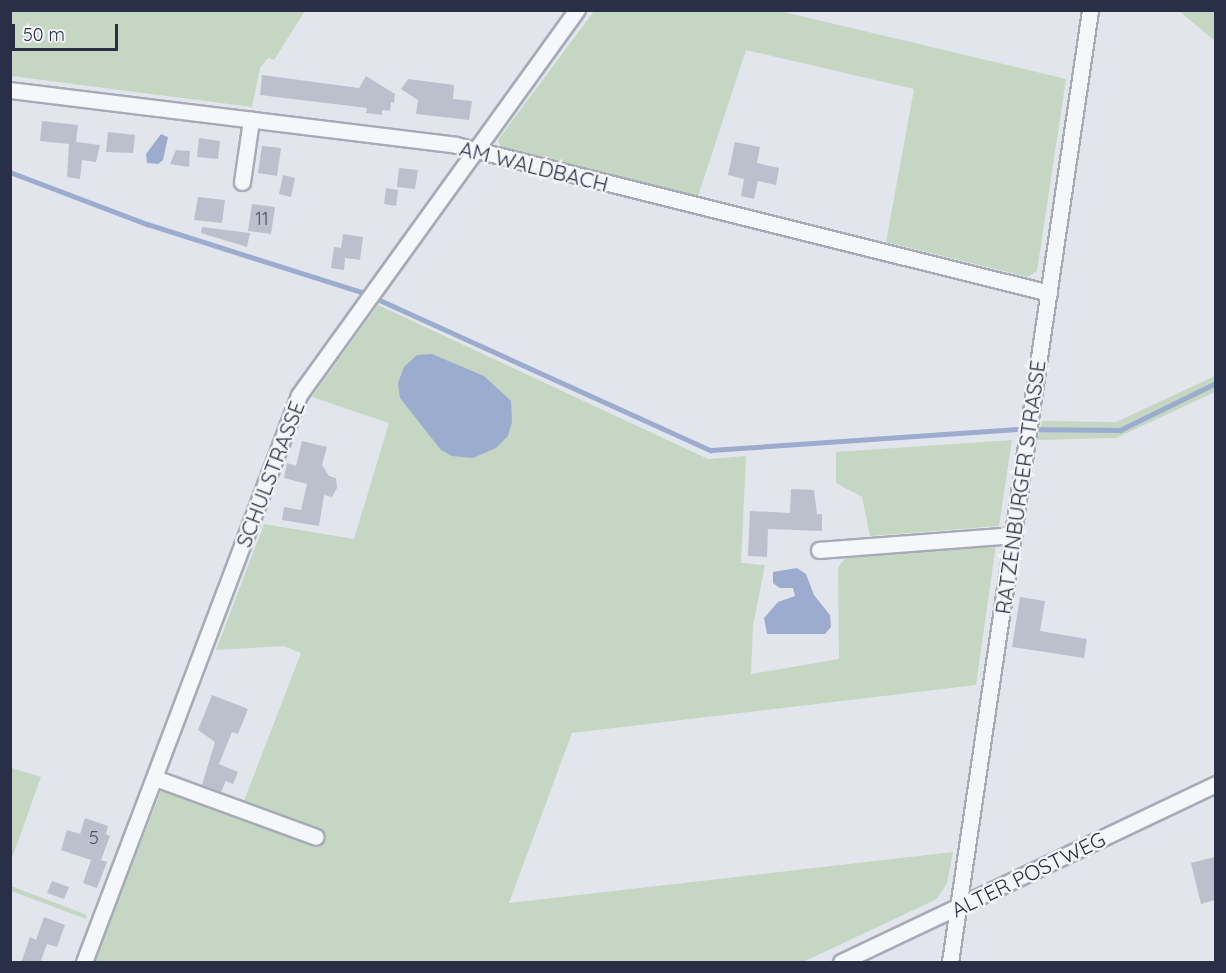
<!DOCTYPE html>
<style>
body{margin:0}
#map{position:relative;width:1226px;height:973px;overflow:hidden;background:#e3e5ec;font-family:Quicksand,sans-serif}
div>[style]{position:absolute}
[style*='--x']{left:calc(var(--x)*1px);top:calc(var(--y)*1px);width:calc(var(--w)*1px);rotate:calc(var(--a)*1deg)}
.green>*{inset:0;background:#c5d7c3}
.water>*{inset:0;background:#9baccf}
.stream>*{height:4.5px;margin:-2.25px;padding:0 2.25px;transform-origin:2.25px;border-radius:2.25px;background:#9baccf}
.building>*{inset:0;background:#bcc0cd}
.roads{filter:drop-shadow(2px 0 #a7abb7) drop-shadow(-2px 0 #a7abb7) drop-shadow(0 2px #a7abb7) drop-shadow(0 -2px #a7abb7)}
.minor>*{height:15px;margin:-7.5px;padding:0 7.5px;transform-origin:7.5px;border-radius:7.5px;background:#f6f7fa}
span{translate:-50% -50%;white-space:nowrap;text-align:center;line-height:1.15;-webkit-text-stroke:5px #f3f5f9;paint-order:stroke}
.number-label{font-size:18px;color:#4e5368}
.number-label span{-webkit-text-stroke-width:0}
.street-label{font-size:21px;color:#292f46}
.frame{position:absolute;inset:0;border:12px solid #292f46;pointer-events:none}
.scale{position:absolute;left:12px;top:24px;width:106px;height:27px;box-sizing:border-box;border:3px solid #292f46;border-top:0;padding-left:8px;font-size:18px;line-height:21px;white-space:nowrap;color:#292f46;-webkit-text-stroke:4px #f3f5f9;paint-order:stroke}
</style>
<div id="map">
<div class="green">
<i style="clip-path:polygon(11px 10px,305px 10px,305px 11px,274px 60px,268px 58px,260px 68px,252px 107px,11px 76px)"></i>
<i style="clip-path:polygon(594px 11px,780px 11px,1066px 79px,1037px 271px,1028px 277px,886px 242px,914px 89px,746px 50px,698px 196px,502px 150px,498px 140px)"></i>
<i style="clip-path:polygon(1179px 11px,1215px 11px,1215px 41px)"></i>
<i style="clip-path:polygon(378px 305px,708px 459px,746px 456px,741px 563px,765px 565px,753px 626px,751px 674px,839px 659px,838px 568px,845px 558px,996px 545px,976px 685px,572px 733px,509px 903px,953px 852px,947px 883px,937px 899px,803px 962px,94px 962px,163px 786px,242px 806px,301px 653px,284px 646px,216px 650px,264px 524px,354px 539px,389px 423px,312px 397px)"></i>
<i style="clip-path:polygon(1215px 376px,1215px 392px,1116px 438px,1037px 440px,1042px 421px,1116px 422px)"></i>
<i style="clip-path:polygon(1012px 440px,999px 526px,870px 536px,862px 497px,836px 483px,836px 452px)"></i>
<i style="clip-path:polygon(12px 768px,41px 777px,11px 861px,10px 771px)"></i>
<i style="clip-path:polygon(11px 886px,87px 915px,86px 919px,11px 891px)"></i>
</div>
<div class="water">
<i style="clip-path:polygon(161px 134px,168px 137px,163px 160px,158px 164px,147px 163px,146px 154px)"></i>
<i style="clip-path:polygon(432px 354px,484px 376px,511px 401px,512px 422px,508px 436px,496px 448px,473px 458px,452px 456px,441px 450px,400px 398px,398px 383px,404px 367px,417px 355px)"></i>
<i style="clip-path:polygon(797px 568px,806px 574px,814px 595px,830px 615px,831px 627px,825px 634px,767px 634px,764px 618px,778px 602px,795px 596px,793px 588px,780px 588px,773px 583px,773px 572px)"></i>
</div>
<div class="stream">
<i style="--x:10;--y:172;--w:147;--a:20.8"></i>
<i style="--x:147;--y:224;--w:225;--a:17.6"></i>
<i style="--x:362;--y:292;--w:383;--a:24.4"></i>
<i style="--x:711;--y:450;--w:307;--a:-3.9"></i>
<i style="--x:1017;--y:429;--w:103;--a:0.6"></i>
<i style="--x:1120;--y:430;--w:107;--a:-26.1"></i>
</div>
<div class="building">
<i style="clip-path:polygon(262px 75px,359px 88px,366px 76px,395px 94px,394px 103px,391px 102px,390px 111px,382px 110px,382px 115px,366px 113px,367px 108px,260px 95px)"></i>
<i style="clip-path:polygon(408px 79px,454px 85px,453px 99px,472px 101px,469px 120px,416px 114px,418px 100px,401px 89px)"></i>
<i style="clip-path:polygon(42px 121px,78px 125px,76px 142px,100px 145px,96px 162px,82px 160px,80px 179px,67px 177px,69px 144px,40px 141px)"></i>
<i style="clip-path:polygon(108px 132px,135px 135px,133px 153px,106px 152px)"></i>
<i style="clip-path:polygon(199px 138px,220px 141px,218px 159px,197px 157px)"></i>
<i style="clip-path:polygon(735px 142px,760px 147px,757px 163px,779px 168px,776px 185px,758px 181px,754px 199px,741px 196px,744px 179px,728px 175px)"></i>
<i style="clip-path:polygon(262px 146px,281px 148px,277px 176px,258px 173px)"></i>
<i style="clip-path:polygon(176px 150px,190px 151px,189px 167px,170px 164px)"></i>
<i style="clip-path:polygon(399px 168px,418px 170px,415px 189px,397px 187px)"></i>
<i style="clip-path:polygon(283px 175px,295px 178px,291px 197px,279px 194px)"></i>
<i style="clip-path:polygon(386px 188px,398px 190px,396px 206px,384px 204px)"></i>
<i style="clip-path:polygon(198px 197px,225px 200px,222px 223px,194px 220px)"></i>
<i style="clip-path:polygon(252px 204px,275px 207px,271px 234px,248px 231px)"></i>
<i style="clip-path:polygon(202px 227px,250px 233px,247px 247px,201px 233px)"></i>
<i style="clip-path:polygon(343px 234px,363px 237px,360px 260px,345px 258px,344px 270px,331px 268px,334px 247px,341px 248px)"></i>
<i style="clip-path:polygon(302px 441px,327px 447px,322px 465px,329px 476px,336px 478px,337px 488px,332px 497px,324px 495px,319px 526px,282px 520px,284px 507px,301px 510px,307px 484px,284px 478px,287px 463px,296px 466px)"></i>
<i style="clip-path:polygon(791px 489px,814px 490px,817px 514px,822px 514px,822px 531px,768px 529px,767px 557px,748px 556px,750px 511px,790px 513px)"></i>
<i style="clip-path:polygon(1020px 597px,1045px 601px,1040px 631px,1087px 639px,1084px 658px,1012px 647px)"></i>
<i style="clip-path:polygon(212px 695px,248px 709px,238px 734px,232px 732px,219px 764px,238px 772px,233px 784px,226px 781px,221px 792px,202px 785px,215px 742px,198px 730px)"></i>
<i style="clip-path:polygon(85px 818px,108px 826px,106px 834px,110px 836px,101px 860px,107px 862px,97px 888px,83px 883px,91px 860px,61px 850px,67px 830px,80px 834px)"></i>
<i style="clip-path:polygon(1215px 857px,1215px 900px,1201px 904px,1191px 863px)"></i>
<i style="clip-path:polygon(52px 881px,69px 887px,64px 899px,47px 893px)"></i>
<i style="clip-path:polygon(44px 917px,65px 925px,57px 947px,47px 944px,40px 963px,21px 963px,30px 937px,36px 940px)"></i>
</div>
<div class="roads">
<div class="minor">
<i style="--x:10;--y:90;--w:449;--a:7"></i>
<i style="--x:456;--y:145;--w:611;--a:14.01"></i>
<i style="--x:242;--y:182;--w:63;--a:-81.7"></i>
<i style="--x:819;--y:550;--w:195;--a:-4.4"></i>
<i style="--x:155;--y:778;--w:171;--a:20.1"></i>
<i style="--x:84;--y:962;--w:606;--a:-69.23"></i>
<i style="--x:299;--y:395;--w:475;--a:-54.2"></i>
<i style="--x:841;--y:962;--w:415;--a:-25.4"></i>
<i style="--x:950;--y:962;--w:962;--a:-81.63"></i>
</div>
</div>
<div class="number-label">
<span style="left:262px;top:219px">11</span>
<span style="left:94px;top:838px">5</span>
</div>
<div class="street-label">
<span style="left:534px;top:166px;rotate:14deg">AM WALDBACH</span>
<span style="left:270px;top:474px;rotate:-69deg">SCHULSTRASSE</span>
<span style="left:1020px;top:487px;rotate:-82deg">RATZENBURGER STRASSE</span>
<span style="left:1028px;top:874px;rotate:-26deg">ALTER POSTWEG</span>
</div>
<div class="frame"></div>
<div class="scale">50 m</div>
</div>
